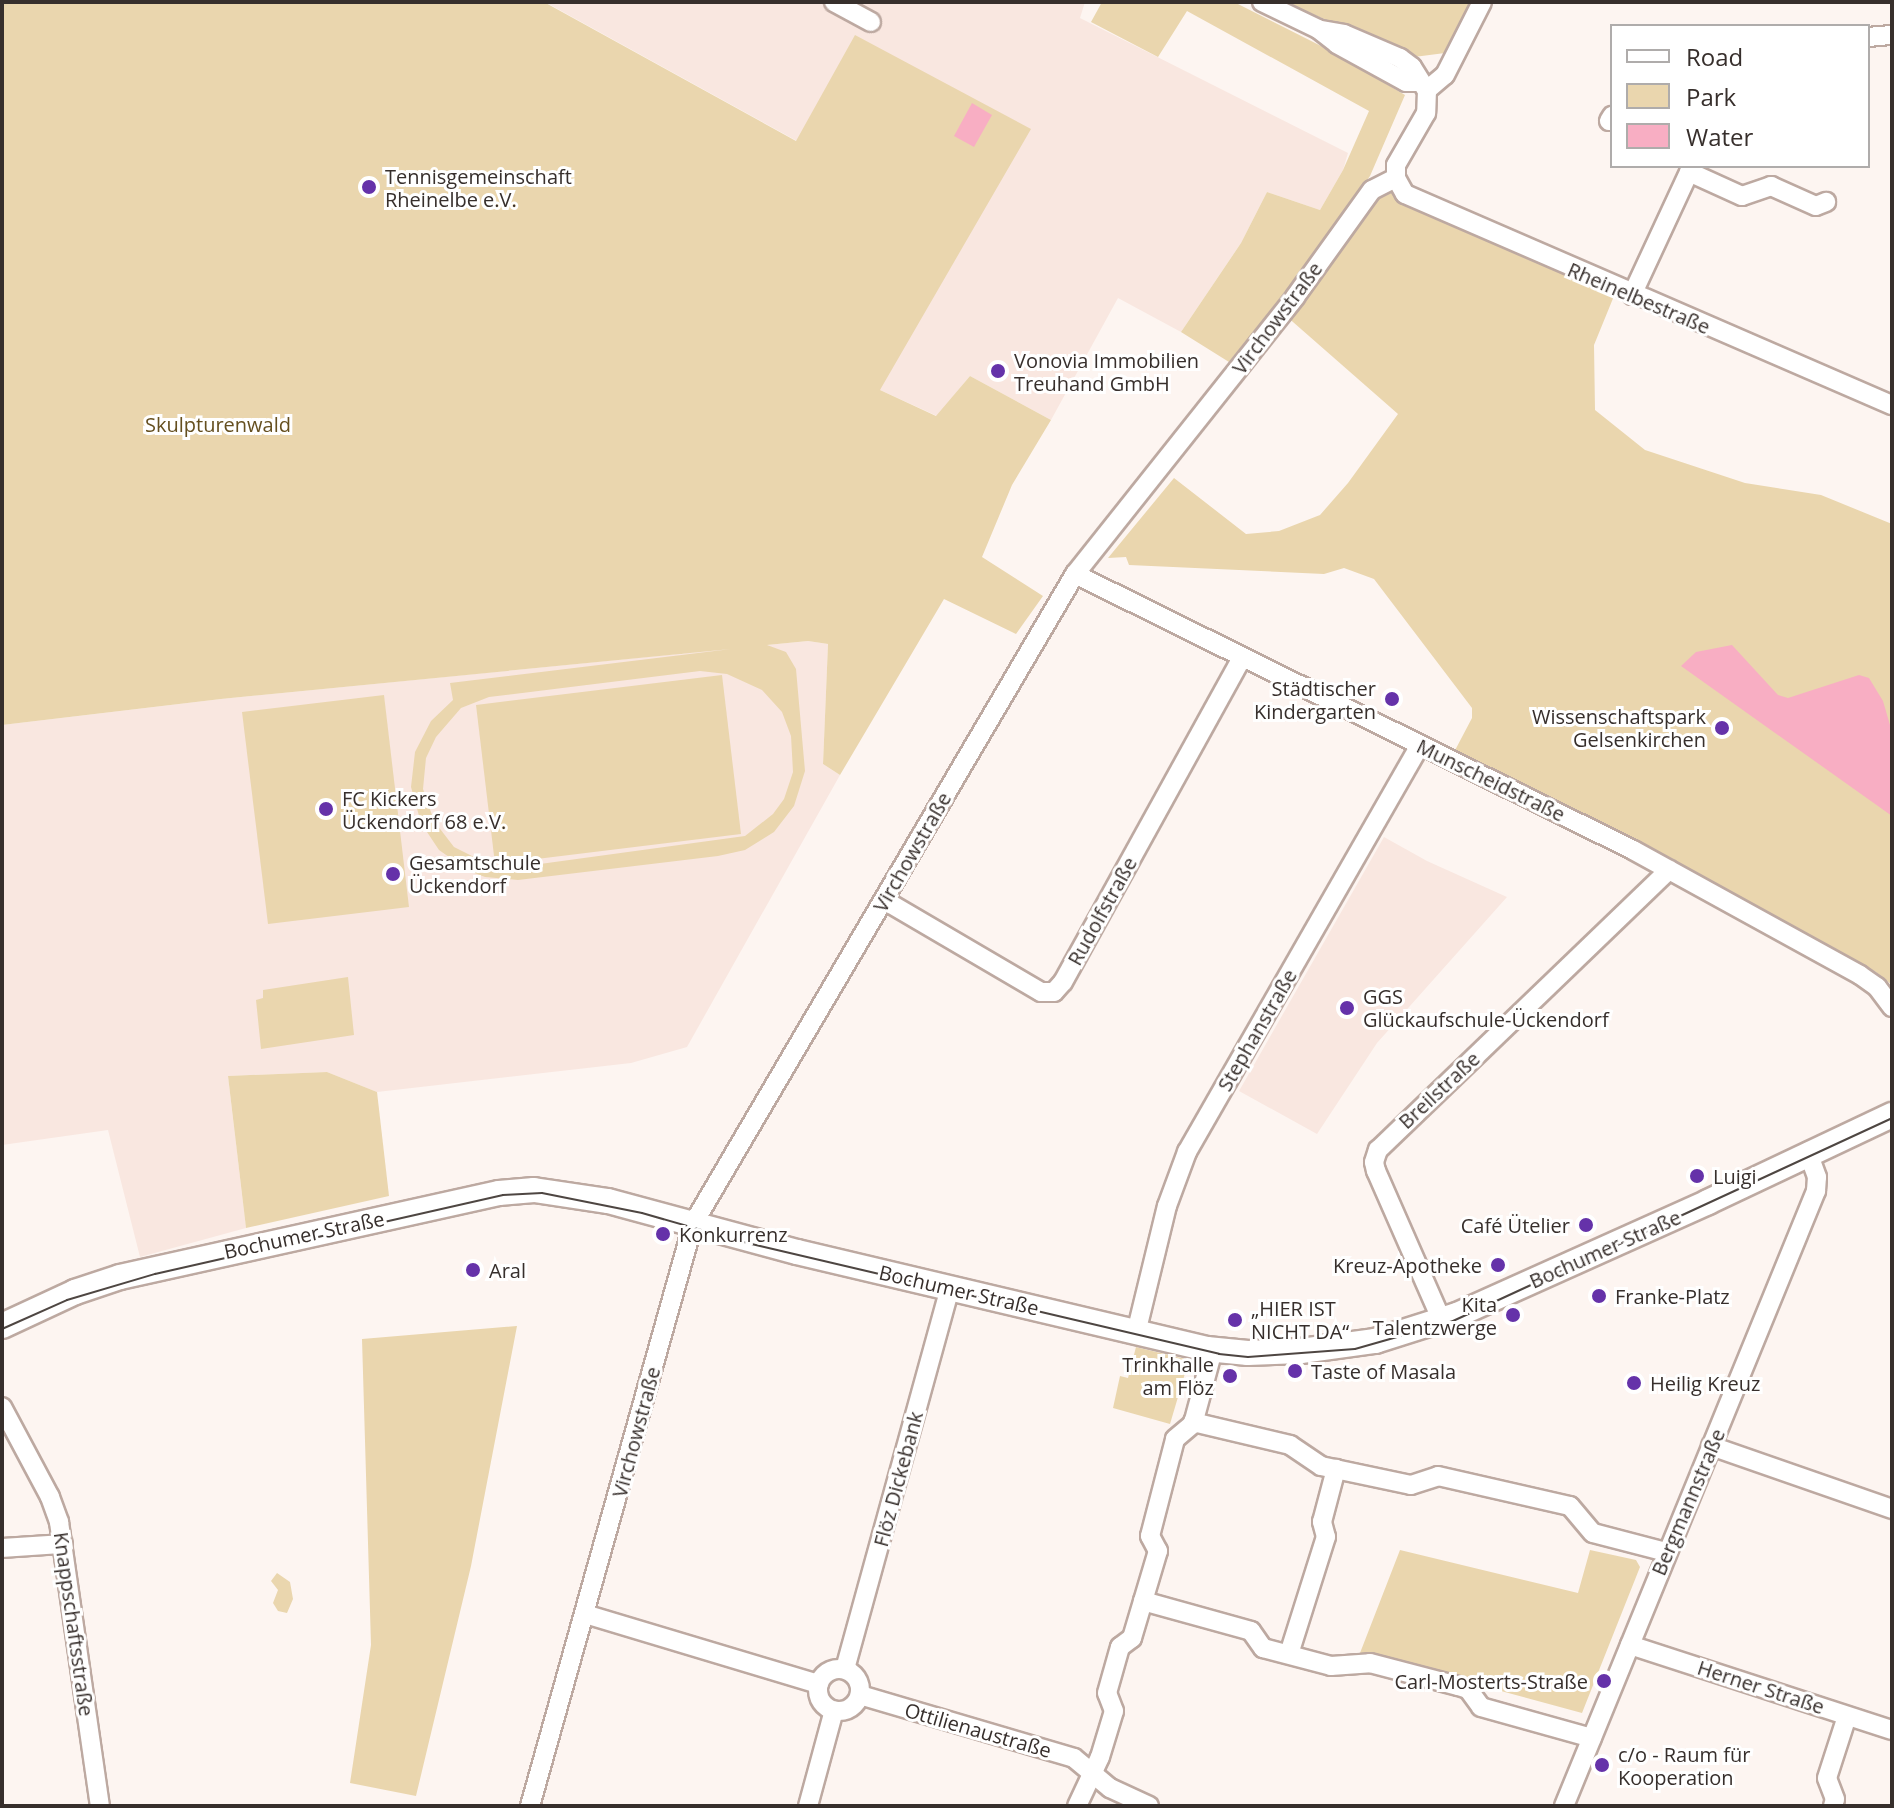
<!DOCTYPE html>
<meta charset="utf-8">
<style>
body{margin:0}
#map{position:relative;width:1894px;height:1808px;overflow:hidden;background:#fdf5f1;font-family:"Open Sans",sans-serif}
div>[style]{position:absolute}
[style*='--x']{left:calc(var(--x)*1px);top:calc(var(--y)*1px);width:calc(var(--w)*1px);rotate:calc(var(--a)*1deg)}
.built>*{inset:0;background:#f9e7e0}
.green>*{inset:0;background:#ead6ae}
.water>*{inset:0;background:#f8aec3}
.roads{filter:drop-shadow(2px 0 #bda9a1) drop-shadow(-2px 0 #bda9a1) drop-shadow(0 2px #bda9a1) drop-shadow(0 -2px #bda9a1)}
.minor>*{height:18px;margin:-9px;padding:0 9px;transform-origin:9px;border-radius:9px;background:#fff}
.minor>.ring{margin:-9px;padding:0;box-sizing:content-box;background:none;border:18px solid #fff;border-radius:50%}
.major>*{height:24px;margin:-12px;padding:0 12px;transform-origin:12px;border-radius:12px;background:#fff}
.tram>*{height:2px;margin:-1px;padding:0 1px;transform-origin:1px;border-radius:1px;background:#4e4642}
.dots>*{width:22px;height:22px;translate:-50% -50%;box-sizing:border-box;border:4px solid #fff;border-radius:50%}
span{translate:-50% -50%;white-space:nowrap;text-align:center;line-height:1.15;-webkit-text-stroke:6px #fff;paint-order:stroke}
.poi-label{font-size:20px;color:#372f2c}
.left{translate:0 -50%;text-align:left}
.right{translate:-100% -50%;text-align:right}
.street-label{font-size:20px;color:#372f2c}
.park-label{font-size:20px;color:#654f1f}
.frame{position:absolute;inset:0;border:4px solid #372f2c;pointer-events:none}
.legend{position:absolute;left:1610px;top:24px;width:260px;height:144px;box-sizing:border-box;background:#fff;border:2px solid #afacab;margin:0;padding:10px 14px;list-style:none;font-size:24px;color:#372f2c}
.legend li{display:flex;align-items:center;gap:16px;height:40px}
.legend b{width:40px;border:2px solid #afacab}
</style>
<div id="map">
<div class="built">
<i style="clip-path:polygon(545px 2px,1085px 2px,1080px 18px,1348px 153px,1343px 170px,1320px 210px,1267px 192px,1241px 243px,1181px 332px,1118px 298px,1051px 420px,970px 376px,937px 416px,880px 390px,797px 141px)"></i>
<i style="clip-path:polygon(808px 641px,828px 644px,823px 764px,840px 775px,687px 1047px,631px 1063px,377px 1092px,327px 1072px,228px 1076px,246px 1228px,140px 1257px,108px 1130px,2px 1145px,2px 725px,221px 699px)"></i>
<i style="clip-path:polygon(1384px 837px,1427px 861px,1507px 897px,1377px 1043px,1317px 1134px,1239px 1091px)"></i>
</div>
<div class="green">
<i style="clip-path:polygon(evenodd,2px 2px,544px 2px,796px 141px,855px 35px,1031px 129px,880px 390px,936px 416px,970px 376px,1051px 420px,1012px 485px,982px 557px,1043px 596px,1016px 634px,944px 599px,840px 775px,823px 764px,828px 644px,808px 641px,767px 645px,786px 652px,796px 669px,805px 771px,794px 806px,774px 832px,745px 850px,718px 856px,518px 880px,485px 877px,469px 871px,439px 850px,421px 823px,411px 787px,415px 752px,431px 721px,453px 700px,450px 683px,731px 649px,221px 699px,2px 725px,2px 2px,700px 671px,727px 674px,762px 690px,782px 712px,791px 736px,793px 772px,784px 799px,773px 814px,745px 836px,518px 867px,492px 866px,454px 847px,434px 821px,423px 789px,426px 758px,436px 737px,461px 708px,489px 697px,700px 671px)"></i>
<i style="clip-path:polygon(1102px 2px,1234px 2px,1329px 50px,1405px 95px,1370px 176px,1293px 284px,1229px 362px,1181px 332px,1241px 243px,1267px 192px,1320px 210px,1343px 170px,1369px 111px,1187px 11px,1158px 57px,1091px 22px)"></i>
<i style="clip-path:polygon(1284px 2px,1471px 2px,1445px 53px,1414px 57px)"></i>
<i style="clip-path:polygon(1391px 186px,1614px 296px,1594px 345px,1595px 410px,1645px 450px,1745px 483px,1821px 495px,1892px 524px,1892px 985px,1876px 972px,1710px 885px,1452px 756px,1472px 718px,1472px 708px,1374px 579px,1344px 568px,1324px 574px,1129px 565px,1126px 557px,1108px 558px,1174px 478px,1246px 534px,1279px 531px,1320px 515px,1348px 483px,1398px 414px,1285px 315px,1357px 213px)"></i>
<i style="clip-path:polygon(722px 675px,741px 834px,495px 864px,476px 705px)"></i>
<i style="clip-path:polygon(384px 695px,409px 907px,268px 924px,242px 712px)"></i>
<i style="clip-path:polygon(348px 977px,354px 1035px,261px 1049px,256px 1000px,263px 998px,263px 990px)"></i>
<i style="clip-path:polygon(327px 1072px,377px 1092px,389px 1196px,246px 1228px,228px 1076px)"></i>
<i style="clip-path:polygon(517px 1326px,471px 1566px,416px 1796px,350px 1783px,371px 1645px,362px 1339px)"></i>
<i style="clip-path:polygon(1136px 1347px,1189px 1360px,1170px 1424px,1113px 1408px,1120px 1376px,1128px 1378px)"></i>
<i style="clip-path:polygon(1400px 1550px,1578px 1593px,1590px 1550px,1636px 1560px,1640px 1567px,1582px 1713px,1360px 1653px)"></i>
<i style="clip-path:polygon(277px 1573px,290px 1582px,293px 1599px,287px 1613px,278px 1611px,273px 1603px,278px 1590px,271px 1581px)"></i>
</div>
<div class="water">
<i style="clip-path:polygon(972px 103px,992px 115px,974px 147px,954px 136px)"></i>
<i style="clip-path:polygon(1732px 645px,1778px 695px,1788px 698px,1859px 675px,1869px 678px,1883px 701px,1892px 732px,1892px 816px,1681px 666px,1696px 652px)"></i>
</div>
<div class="roads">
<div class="minor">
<i style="--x:834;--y:2;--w:42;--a:28.4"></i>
<i style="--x:1262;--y:2;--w:62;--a:25.7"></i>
<i style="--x:1318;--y:29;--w:24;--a:38"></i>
<i style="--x:1337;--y:44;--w:79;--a:28.8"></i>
<i style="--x:1406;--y:82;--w:14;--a:0"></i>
<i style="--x:1322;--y:30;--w:22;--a:10"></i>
<i style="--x:1344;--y:34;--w:61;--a:23.2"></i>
<i style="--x:1400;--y:58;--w:15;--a:37"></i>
<i style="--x:1412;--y:67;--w:25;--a:58"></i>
<i style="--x:1868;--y:37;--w:24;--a:-5"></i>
<i style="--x:1427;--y:90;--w:23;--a:92"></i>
<i style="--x:1426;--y:113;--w:60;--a:120"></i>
<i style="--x:1396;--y:165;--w:13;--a:90"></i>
<i style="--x:1396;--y:178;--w:18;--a:61"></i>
<i style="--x:1405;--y:194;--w:531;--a:23.43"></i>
<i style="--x:1427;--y:90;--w:23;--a:-40"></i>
<i style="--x:1445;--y:75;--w:82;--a:-63.1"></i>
<i style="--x:1609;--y:121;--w:6;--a:-59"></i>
<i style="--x:1689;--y:172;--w:58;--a:24.4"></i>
<i style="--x:1742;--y:196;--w:31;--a:-19"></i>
<i style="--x:1771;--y:186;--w:49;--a:24"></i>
<i style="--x:1816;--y:206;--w:11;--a:-22"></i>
<i style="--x:1632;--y:295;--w:142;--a:-65.1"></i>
<i style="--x:1075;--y:574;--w:623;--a:26.32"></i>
<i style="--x:1633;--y:850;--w:259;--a:28.8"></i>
<i style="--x:1860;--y:975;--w:21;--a:35"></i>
<i style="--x:1877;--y:987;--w:25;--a:53"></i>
<i style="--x:884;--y:900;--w:182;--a:30.4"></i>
<i style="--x:1041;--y:992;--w:13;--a:0"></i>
<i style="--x:1054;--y:992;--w:13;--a:-48"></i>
<i style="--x:1063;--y:982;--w:370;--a:-61.1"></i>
<i style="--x:1442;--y:1321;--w:164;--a:-113.7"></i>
<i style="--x:1376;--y:1171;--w:9;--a:-103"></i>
<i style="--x:1374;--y:1162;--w:13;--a:-72"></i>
<i style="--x:1378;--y:1150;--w:404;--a:-43.9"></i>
<i style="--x:1136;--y:1333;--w:131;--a:-76.3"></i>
<i style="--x:1167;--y:1206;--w:58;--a:-69.7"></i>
<i style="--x:1187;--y:1152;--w:469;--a:-60.2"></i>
<i style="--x:2;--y:1407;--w:102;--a:61.9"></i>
<i style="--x:50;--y:1497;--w:27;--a:70"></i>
<i style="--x:59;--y:1522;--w:287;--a:81.8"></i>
<i style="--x:1193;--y:1422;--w:100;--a:13.3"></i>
<i style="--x:1290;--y:1445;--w:37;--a:34"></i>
<i style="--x:1321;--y:1466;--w:92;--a:11.9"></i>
<i style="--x:1411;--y:1485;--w:28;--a:-18"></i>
<i style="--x:1438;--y:1476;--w:135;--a:12.8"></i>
<i style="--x:1570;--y:1506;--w:35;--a:50"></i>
<i style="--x:1593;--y:1533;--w:75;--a:14.6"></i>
<i style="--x:1711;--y:1446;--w:192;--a:19.2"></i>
<i style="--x:2;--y:1548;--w:61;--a:-3.8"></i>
<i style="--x:1143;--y:1601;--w:112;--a:15.5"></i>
<i style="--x:1251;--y:1631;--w:21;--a:55"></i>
<i style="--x:1263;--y:1648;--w:70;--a:14.8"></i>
<i style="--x:1331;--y:1666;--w:39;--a:-4"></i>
<i style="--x:1370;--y:1663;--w:91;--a:14.6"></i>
<i style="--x:1458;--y:1686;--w:10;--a:17"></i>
<i style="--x:1468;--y:1689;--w:22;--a:54"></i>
<i style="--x:1481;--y:1707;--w:115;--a:15.6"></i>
<i style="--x:585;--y:1614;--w:244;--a:16.7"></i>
<i style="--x:1630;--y:1645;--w:275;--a:18"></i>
<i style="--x:1289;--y:1654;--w:123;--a:-72.5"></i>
<i style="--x:1326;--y:1537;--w:16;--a:-105"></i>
<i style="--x:1322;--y:1522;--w:55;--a:-75.2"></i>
<i class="ring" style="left:818px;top:1669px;width:24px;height:24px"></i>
<i style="--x:845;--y:1669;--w:394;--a:-74.6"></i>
<i style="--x:860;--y:1695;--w:223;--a:16.4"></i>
<i style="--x:1074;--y:1758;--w:47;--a:39.8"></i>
<i style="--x:1110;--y:1788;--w:43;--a:24.8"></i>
<i style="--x:530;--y:1806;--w:604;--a:-74.35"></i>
<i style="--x:693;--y:1224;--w:754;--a:-59.56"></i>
<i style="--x:1075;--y:574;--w:354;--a:-51.5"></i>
<i style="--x:1295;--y:297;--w:132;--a:-54.3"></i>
<i style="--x:1372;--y:190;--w:27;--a:-27"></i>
<i style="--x:808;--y:1806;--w:99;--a:-74.8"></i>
<i style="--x:1077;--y:1806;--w:54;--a:-64.9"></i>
<i style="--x:1100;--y:1757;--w:48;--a:-73.1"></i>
<i style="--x:1114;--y:1711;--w:19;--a:-111"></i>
<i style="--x:1107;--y:1693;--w:48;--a:-74.2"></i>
<i style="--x:1120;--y:1647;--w:15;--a:-37"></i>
<i style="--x:1132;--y:1638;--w:91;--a:-73.4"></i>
<i style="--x:1158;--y:1551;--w:17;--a:-118"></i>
<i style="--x:1150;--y:1536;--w:100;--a:-75.5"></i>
<i style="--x:1175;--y:1439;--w:23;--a:-40"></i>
<i style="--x:1193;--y:1424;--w:77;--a:-74.9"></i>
<i style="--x:1564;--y:1806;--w:665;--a:-67.72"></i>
<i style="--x:1816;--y:1191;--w:14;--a:-86"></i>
<i style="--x:1817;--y:1177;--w:27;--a:-110"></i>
<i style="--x:1833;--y:1806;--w:7;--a:-74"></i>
<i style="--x:1835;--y:1799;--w:22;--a:-111"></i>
<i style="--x:1827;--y:1778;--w:65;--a:-72.1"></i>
</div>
<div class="major">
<i style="--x:2;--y:1326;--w:81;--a:-25"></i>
<i style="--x:75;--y:1292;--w:47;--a:-18.4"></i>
<i style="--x:120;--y:1277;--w:388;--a:-12.5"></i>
<i style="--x:499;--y:1193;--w:35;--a:-5"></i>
<i style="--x:534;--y:1190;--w:75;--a:8.5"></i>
<i style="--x:608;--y:1201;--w:196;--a:15.1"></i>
<i style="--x:797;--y:1252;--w:421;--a:13.3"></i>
<i style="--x:1207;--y:1349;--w:41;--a:5.6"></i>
<i style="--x:1248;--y:1353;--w:53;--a:-2.2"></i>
<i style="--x:1301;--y:1351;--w:75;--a:-7.7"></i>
<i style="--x:1375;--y:1341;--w:86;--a:-17.6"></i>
<i style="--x:1457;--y:1315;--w:275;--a:-24.2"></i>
<i style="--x:1708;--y:1202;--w:204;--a:-25.3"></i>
</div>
</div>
<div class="tram">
<i style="--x:2;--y:1329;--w:71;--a:-24"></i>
<i style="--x:67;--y:1300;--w:92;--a:-16.5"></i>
<i style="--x:155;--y:1274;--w:357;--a:-12.8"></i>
<i style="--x:503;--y:1195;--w:39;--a:-3"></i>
<i style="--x:542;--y:1193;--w:102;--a:11.3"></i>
<i style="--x:642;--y:1213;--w:105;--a:16"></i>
<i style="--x:743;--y:1242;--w:489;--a:13.2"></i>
<i style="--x:1219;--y:1354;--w:29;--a:6"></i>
<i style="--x:1248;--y:1357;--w:107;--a:-4.3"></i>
<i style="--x:1355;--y:1349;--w:102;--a:-15.9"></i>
<i style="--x:1453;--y:1321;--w:484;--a:-24.8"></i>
</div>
<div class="dots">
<i style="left:369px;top:187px;background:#6532a9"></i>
<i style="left:998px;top:371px;background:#6532a9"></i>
<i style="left:1392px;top:699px;background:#6532a9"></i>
<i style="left:1722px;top:728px;background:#6532a9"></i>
<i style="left:326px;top:809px;background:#6532a9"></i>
<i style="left:393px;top:874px;background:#6532a9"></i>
<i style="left:1347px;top:1008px;background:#6532a9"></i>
<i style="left:1697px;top:1176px;background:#6532a9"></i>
<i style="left:1586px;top:1225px;background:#6532a9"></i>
<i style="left:663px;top:1234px;background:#6532a9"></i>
<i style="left:1498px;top:1265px;background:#6532a9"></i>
<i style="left:473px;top:1270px;background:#6532a9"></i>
<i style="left:1599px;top:1296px;background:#6532a9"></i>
<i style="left:1513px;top:1315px;background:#6532a9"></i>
<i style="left:1235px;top:1320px;background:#6532a9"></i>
<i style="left:1295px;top:1371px;background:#6532a9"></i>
<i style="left:1230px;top:1376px;background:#6532a9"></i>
<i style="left:1634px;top:1383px;background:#6532a9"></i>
<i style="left:1604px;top:1681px;background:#6532a9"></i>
<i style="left:1602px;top:1765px;background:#6532a9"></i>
</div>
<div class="poi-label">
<span class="left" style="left:385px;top:188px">Tennisgemeinschaft<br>Rheinelbe e.V.</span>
<span class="left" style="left:1014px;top:372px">Vonovia Immobilien<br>Treuhand GmbH</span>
<span class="right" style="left:1376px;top:700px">Städtischer<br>Kindergarten</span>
<span class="right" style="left:1706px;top:728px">Wissenschaftspark<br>Gelsenkirchen</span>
<span class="left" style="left:342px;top:810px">FC Kickers<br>Ückendorf 68 e.V.</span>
<span class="left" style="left:409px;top:874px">Gesamtschule<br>Ückendorf</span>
<span class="left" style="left:1363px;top:1008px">GGS<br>Glückaufschule-Ückendorf</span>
<span class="left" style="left:1713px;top:1176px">Luigi</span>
<span class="right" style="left:1570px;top:1225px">Café Ütelier</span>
<span class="left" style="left:679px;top:1234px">Konkurrenz</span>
<span class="right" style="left:1482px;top:1265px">Kreuz-Apotheke</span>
<span class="left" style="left:489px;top:1270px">Aral</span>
<span class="left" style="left:1615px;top:1296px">Franke-Platz</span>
<span class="right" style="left:1497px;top:1316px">Kita<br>Talentzwerge</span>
<span class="left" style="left:1251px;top:1320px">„HIER IST<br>NICHT DA“</span>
<span class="right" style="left:1214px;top:1376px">Trinkhalle<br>am Flöz</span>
<span class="left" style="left:1311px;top:1371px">Taste of Masala</span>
<span class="left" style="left:1650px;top:1383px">Heilig Kreuz</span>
<span class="right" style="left:1588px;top:1681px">Carl-Mosterts-Straße</span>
<span class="left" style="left:1618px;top:1766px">c/o - Raum für<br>Kooperation</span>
</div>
<div class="street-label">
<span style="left:1639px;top:298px;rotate:23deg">Rheinelbestraße</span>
<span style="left:1277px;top:318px;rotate:-53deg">Virchowstraße</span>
<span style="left:1491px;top:780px;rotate:26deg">Munscheidstraße</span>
<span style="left:912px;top:852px;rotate:-60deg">Virchowstraße</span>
<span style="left:1102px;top:911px;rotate:-61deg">Rudolfstraße</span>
<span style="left:1257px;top:1030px;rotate:-60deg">Stephanstraße</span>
<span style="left:1439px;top:1090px;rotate:-43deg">Breilstraße</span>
<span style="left:304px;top:1235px;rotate:-12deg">Bochumer Straße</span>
<span style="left:1605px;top:1249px;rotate:-24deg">Bochumer Straße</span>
<span style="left:959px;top:1290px;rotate:13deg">Bochumer Straße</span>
<span style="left:636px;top:1432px;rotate:-75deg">Virchowstraße</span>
<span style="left:898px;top:1479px;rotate:-75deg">Flöz Dickebank</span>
<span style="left:1688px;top:1502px;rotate:-67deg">Bergmannstraße</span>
<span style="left:74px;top:1624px;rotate:82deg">Knappschaftsstraße</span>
<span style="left:1761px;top:1687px;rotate:18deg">Herner Straße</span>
<span style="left:978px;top:1730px;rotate:16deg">Ottilienaustraße</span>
</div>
<div class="park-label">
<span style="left:218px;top:424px">Skulpturenwald</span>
</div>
<div class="frame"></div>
<ul class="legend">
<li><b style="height:10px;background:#fff"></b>Road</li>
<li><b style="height:22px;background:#ead6ae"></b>Park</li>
<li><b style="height:22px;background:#f8aec3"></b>Water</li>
</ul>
</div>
